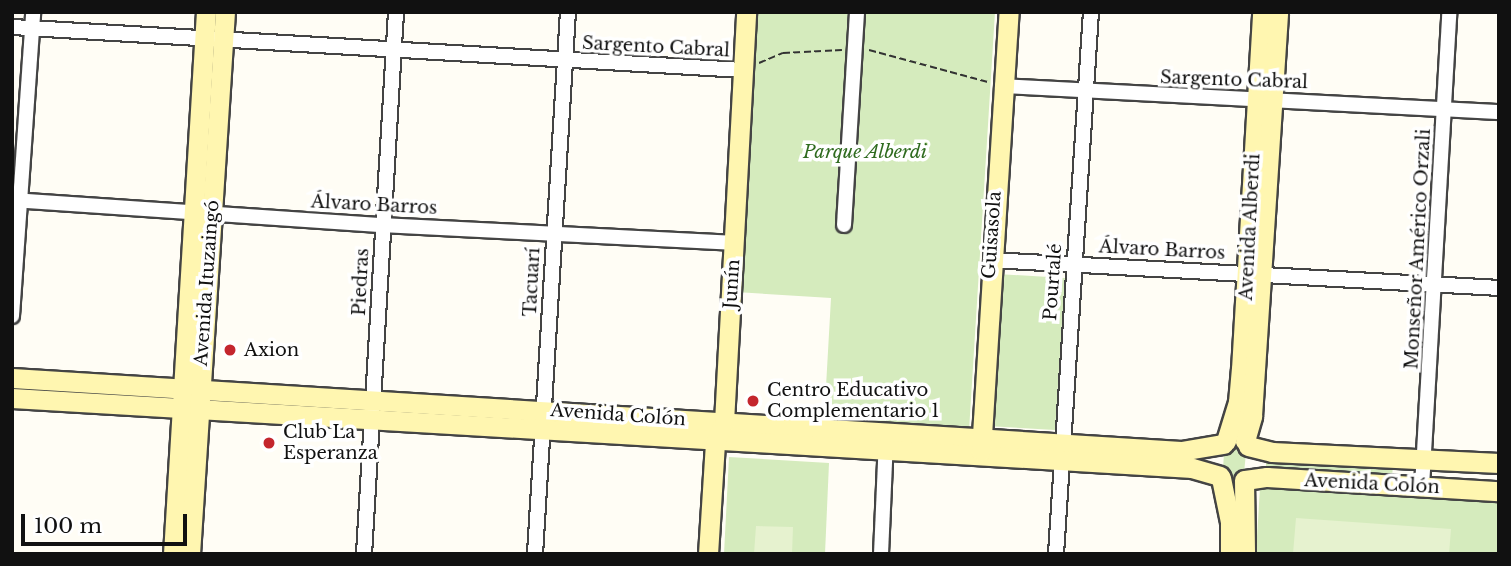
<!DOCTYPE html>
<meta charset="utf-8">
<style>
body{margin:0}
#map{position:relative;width:1511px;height:566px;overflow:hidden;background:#fffdf5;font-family:"Libre Baskerville",serif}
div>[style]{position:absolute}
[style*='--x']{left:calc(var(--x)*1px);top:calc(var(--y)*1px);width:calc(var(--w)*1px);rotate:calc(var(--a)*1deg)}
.green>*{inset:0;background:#d5ebbd}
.pitch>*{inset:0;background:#e6f2cf}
.path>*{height:2px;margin-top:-1px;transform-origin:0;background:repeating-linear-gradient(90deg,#333 0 7px,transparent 0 10.5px)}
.roads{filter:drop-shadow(2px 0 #444) drop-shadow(-2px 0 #444) drop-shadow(0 2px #444) drop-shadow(0 -2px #444)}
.street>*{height:14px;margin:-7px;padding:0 7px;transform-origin:7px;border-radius:7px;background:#fff}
.secondary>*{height:19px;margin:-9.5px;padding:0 9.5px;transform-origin:9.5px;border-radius:9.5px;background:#fff6b0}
.dots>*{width:19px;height:19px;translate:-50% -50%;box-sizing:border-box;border:4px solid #fff;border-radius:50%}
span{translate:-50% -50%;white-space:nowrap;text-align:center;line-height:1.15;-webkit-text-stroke:7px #fff;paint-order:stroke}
.street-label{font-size:18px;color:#111}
.park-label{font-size:18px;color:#2f6b1f;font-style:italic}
.poi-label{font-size:18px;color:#111}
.left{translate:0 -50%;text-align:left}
.frame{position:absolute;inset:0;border:14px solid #111;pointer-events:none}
.scale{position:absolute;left:21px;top:514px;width:166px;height:32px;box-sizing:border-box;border:4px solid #111;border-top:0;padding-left:9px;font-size:21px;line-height:24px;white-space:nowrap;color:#111;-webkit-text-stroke:5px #fff;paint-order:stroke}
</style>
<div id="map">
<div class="green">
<i style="clip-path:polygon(753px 12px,995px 12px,969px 431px,824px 422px,831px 298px,736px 292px)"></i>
<i style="clip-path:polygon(997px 274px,1065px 278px,1055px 430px,987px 426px)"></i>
<i style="clip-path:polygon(1234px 442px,1246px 453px,1244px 473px,1237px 480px,1229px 479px,1223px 470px,1224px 452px)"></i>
<i style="clip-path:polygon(1266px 455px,1393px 463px,1392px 479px,1266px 472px)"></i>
<i style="clip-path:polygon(729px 457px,829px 463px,825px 554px,724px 554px)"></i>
<i style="clip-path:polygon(1260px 488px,1499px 503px,1499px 554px,1256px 554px)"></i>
</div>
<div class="pitch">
<i style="clip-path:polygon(1296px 518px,1451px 529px,1449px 554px,1293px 554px)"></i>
<i style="clip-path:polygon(756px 526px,793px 527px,792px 554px,754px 554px)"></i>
</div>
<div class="path">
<i style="--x:869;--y:50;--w:123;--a:15.1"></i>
<i style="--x:759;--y:63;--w:26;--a:-23"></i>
<i style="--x:783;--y:53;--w:59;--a:-2.9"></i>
</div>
<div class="roads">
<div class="street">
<i style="--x:12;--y:27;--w:731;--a:3.37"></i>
<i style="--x:1002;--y:86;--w:498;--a:3"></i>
<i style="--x:12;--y:200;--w:372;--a:3.9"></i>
<i style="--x:383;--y:225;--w:352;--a:2.9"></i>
<i style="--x:844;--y:225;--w:213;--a:-86.5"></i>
<i style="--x:991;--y:260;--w:509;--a:3.15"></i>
<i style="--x:12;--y:316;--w:305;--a:-86"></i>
<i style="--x:1422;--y:487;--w:476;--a:-86.7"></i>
<i style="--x:364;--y:554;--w:543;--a:-86.62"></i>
<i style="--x:535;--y:554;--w:543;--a:-86.52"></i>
<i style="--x:881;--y:554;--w:113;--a:-87.5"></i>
<i style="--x:1056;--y:554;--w:543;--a:-86.31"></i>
</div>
<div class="secondary">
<i style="--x:12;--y:378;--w:1171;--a:3.57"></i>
<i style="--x:1181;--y:451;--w:43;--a:-9.5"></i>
<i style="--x:12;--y:398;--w:1182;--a:3.39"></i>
<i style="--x:1192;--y:468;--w:29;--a:16"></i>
<i style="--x:1226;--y:441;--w:41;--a:-72.9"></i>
<i style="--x:1238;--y:402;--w:33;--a:-85"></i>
<i style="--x:1241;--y:369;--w:358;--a:-86.6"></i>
<i style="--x:1245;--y:441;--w:26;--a:-74"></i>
<i style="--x:1252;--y:416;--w:405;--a:-86.3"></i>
<i style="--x:1248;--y:446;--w:25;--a:14"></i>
<i style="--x:1272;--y:452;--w:227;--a:2.8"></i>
<i style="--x:981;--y:451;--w:440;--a:-86.4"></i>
<i style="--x:1221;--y:478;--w:45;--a:78.4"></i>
<i style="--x:1230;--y:522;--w:32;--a:90"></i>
<i style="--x:1244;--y:480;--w:74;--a:89.2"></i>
<i style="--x:1245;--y:480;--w:22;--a:-8"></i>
<i style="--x:1267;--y:477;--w:232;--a:3.5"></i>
<i style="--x:173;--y:554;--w:543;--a:-86.52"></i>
<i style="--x:190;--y:554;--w:543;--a:-86.31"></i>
<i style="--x:708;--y:554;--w:112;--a:-86.4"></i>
<i style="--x:715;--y:442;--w:22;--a:-66"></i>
<i style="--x:724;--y:422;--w:411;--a:-86.9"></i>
</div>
</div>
<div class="dots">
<i style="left:230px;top:350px;background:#c4262e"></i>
<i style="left:753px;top:401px;background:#c4262e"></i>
<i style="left:269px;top:443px;background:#c4262e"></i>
</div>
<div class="street-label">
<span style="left:656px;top:47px;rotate:3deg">Sargento Cabral</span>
<span style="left:1234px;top:80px;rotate:2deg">Sargento Cabral</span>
<span style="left:374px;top:205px;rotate:3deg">Álvaro Barros</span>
<span style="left:1250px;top:227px;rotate:-87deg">Avenida Alberdi</span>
<span style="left:992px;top:235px;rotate:-86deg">Guisasola</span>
<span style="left:1418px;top:249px;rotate:-87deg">Monseñor Américo Orzali</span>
<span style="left:1162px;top:250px;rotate:3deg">Álvaro Barros</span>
<span style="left:361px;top:282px;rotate:-87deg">Piedras</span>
<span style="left:532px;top:282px;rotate:-87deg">Tacuarí</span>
<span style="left:1053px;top:282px;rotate:-86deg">Pourtalé</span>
<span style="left:207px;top:283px;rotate:-86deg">Avenida Ituzaingó</span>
<span style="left:732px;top:284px;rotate:-86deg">Junín</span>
<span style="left:618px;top:415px;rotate:4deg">Avenida Colón</span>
<span style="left:1372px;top:484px;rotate:3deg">Avenida Colón</span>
</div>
<div class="park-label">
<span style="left:865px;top:152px">Parque Alberdi</span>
</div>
<div class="poi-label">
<span class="left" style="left:244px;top:350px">Axion</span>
<span class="left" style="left:767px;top:401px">Centro Educativo<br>Complementario 1</span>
<span class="left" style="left:283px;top:443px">Club La<br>Esperanza</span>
</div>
<div class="frame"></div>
<div class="scale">100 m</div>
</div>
